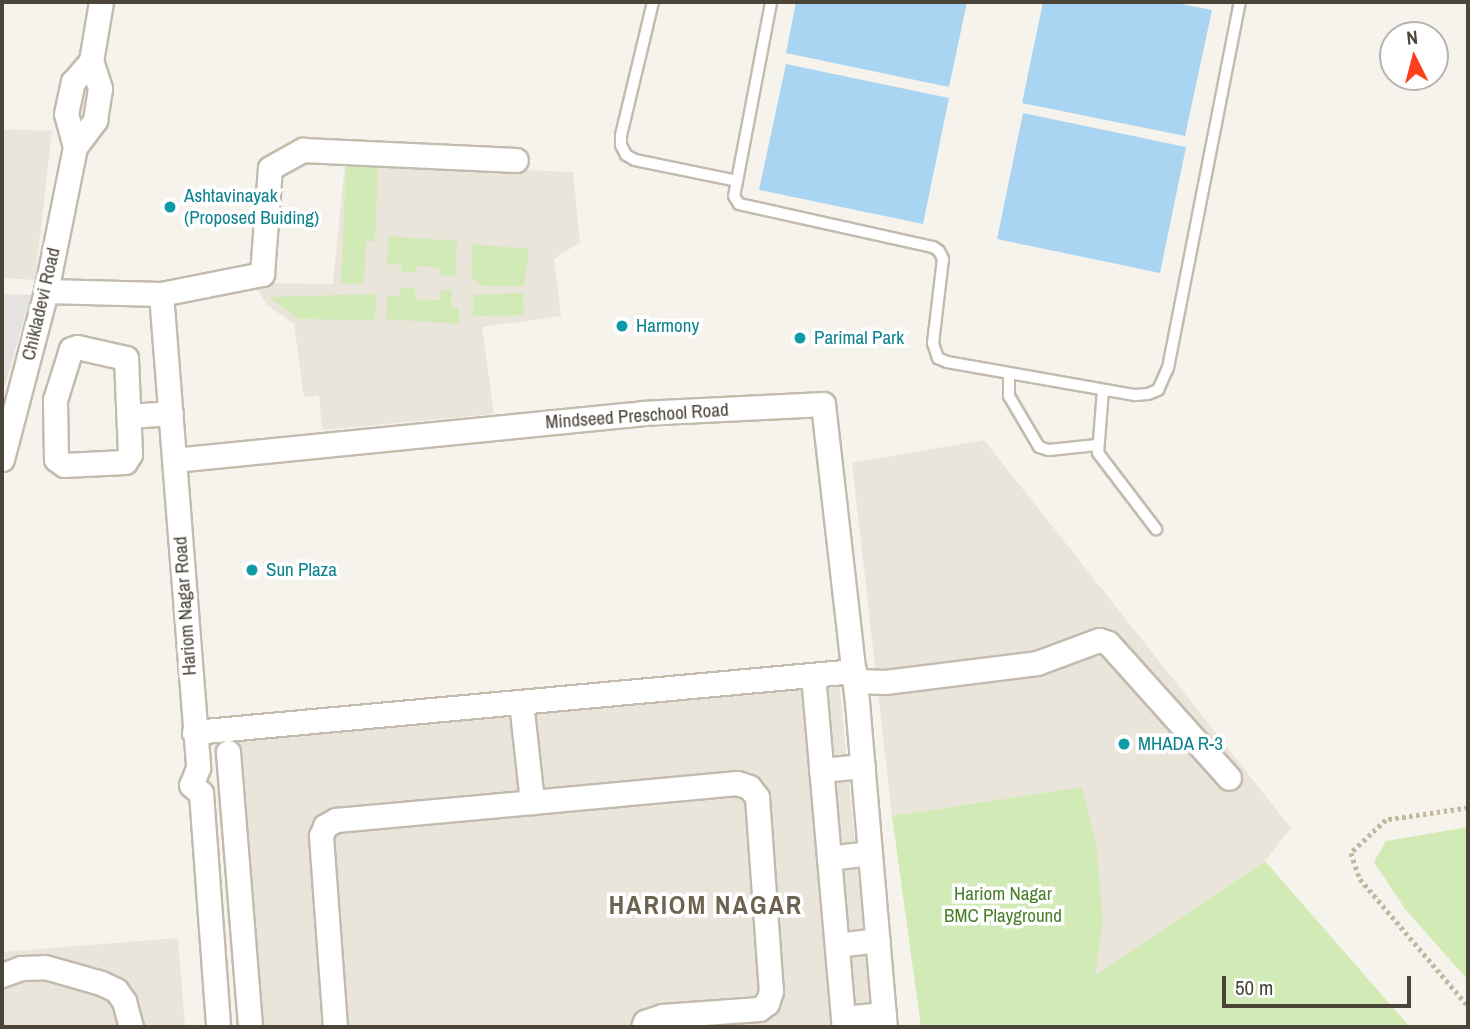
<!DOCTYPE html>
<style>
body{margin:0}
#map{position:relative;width:1470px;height:1029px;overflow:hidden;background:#f6f3ec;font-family:"Archivo Narrow",sans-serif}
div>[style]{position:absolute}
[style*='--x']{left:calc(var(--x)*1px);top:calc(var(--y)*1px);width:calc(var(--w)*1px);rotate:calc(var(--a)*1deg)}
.residential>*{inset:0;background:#eae5da}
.green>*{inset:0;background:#d2eab5}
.parking>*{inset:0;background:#e5e3e0}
.water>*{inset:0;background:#a9d4f2}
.path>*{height:4.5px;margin-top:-2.25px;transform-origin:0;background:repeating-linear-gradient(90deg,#c4b79f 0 3.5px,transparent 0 7px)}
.roads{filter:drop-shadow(2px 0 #c2bbae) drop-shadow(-2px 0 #c2bbae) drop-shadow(0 2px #c2bbae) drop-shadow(0 -2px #c2bbae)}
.service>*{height:10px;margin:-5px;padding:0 5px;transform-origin:5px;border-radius:5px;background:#fff}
.minor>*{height:23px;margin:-11.5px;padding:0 11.5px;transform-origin:11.5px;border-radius:11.5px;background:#fff}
.dots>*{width:19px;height:19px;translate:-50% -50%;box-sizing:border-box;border:4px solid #fff;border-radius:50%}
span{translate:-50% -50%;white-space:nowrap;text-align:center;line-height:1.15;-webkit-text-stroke:7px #fff;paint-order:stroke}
.culture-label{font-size:19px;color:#0d838f}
.left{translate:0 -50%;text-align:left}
.street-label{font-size:19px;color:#4b4439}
.park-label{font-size:19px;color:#4a7f2a}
.district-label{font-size:26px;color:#6e6250;font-weight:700;letter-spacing:2px}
.frame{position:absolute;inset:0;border:4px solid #4b4439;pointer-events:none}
.north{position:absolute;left:1379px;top:21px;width:70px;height:70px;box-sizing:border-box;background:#fff;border:2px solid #b7b4b0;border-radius:50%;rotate:354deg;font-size:19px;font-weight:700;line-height:28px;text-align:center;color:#4b4439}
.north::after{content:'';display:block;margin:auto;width:24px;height:32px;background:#fc3f1d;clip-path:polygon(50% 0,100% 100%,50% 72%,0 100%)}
.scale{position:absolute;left:1222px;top:976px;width:189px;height:32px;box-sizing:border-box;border:4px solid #4b4439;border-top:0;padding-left:9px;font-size:21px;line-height:24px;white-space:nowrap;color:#4b4439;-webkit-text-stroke:5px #fff;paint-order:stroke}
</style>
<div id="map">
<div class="residential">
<i style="clip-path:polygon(2px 129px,52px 131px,35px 280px,2px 278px)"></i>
<i style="clip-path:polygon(345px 163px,573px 172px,580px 242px,554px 259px,561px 316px,482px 327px,494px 414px,322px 430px,319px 396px,304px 397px,294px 324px,267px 305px,258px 290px,267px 283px,333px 284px)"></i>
<i style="clip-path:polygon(984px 440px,1291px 828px,1265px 861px,1094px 977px,1103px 921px,1082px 787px,892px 816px,852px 463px)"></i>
<i style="clip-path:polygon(838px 671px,873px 1027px,237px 1027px,212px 724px)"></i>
<i style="clip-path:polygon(178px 938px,185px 1027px,2px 1027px,2px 952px)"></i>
</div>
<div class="green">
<i style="clip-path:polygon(346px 166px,378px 167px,375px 241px,366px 241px,364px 284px,341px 283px)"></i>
<i style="clip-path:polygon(388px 236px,457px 241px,455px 276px,441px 275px,441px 268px,417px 266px,416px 273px,401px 271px,401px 265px,387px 264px)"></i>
<i style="clip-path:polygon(473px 244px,529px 249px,524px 286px,483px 286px,471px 277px)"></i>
<i style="clip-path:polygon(400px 288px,415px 288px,415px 299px,440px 300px,441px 290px,452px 290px,451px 306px,458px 307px,460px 324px,386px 319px,387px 296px,399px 297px)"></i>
<i style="clip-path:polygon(523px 293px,524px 315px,473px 316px,473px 295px)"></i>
<i style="clip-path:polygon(376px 294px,375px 320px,298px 319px,269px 297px)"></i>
<i style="clip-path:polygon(1082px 787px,1096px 843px,1103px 921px,1095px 976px,1265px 861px,1410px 1027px,921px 1027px,892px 816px)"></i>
<i style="clip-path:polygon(1468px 827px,1468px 980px,1405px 909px,1374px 862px,1386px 841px)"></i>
</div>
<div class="parking">
<i style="clip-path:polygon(2px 294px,31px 295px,2px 395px)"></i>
</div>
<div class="water">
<i style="clip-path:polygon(796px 2px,967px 2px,949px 87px,786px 53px)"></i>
<i style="clip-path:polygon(1043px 2px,1171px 2px,1212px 10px,1185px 136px,1022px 103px)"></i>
<i style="clip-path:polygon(786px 64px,949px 98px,923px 224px,759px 190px)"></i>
<i style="clip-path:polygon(1023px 113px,1186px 147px,1160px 273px,997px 239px)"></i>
</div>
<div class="path">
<i style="--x:1468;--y:808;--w:83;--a:171.7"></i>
<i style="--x:1386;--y:820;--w:48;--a:136.7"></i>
<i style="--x:1351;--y:853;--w:28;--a:71"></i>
<i style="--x:1360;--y:879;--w:167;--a:49.6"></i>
</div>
<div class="roads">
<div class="service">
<i style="--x:653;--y:2;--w:137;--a:103.5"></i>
<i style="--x:621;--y:135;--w:10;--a:90"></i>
<i style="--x:621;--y:145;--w:11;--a:63"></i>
<i style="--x:626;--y:155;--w:10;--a:29"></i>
<i style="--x:635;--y:160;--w:104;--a:11.6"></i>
<i style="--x:737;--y:181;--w:182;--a:-79.2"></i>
<i style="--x:737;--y:181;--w:15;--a:101"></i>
<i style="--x:734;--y:196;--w:9;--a:58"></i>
<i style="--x:739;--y:204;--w:199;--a:12.5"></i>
<i style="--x:933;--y:247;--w:7;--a:34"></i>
<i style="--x:939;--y:251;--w:9;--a:63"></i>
<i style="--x:943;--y:259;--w:85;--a:96.8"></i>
<i style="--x:933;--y:343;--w:16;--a:72"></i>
<i style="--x:938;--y:358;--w:10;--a:24"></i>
<i style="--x:947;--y:362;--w:191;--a:10"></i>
<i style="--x:1135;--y:395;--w:13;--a:-4"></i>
<i style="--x:1148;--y:394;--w:11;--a:-22"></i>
<i style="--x:1158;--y:390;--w:24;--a:-66"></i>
<i style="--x:1168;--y:368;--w:373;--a:-78.9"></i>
<i style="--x:1009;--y:373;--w:23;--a:90"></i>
<i style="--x:1009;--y:396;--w:59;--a:59.5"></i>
<i style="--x:1039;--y:447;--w:10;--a:17"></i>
<i style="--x:1049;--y:450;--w:48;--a:-5.9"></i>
<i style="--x:1103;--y:390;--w:63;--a:94.5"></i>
<i style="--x:1098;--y:453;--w:96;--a:52.7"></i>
</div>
<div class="minor">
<i style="--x:75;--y:147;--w:34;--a:-53"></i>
<i style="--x:95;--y:120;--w:32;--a:-81"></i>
<i style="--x:100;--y:88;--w:28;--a:-108"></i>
<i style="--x:46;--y:291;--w:115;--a:1.5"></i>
<i style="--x:161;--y:294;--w:475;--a:85.5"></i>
<i style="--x:198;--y:768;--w:18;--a:112"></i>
<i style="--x:191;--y:785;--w:13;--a:39"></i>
<i style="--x:201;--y:793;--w:235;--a:85.8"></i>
<i style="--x:161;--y:294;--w:103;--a:-11.2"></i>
<i style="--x:262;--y:274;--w:106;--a:-85.7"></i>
<i style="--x:270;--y:168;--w:38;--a:-29"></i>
<i style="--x:303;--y:150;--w:213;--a:2.7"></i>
<i style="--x:77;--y:347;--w:50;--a:12.7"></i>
<i style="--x:126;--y:358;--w:96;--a:87.6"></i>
<i style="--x:130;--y:454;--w:9;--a:122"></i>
<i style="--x:125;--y:462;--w:61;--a:177.2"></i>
<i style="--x:64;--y:465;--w:10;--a:-143"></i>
<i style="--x:56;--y:459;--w:59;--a:-91"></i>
<i style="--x:55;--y:400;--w:53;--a:-72.6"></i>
<i style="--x:71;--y:349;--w:6;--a:-18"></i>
<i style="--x:129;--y:416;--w:42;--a:-4.1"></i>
<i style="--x:2;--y:459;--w:174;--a:-75.3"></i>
<i style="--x:46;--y:291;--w:147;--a:-78.6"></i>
<i style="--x:75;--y:147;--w:34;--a:-105"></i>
<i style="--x:66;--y:114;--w:33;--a:-78"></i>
<i style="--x:73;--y:82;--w:28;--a:-49"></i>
<i style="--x:91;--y:61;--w:60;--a:-80.4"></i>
<i style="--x:174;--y:460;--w:470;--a:-5.7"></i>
<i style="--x:642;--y:413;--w:181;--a:-2.8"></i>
<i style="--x:823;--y:404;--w:300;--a:83.5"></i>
<i style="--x:857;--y:702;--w:326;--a:85.1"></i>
<i style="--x:813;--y:675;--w:353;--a:85"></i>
<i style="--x:854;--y:681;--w:31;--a:2"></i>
<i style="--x:885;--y:682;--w:153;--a:-7.1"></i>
<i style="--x:1037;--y:663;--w:66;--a:-20.4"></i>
<i style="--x:1099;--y:640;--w:9;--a:18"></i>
<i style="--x:1108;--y:643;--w:181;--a:48.1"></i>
<i style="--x:521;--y:702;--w:101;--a:83.7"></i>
<i style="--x:194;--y:732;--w:663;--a:-5.28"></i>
<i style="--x:228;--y:752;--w:276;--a:85.4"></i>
<i style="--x:821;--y:770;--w:42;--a:-5.4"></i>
<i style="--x:829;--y:858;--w:41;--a:-7"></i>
<i style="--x:837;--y:945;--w:41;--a:-7"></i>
<i style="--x:2;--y:975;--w:20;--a:-20"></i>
<i style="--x:21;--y:968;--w:24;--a:-2"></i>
<i style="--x:45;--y:967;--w:58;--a:15.9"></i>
<i style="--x:101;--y:983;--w:17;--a:25"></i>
<i style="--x:116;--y:990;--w:14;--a:54"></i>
<i style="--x:124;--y:1001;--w:27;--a:75"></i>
<i style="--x:843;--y:1018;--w:41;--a:-5.6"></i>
<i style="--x:335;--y:1027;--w:192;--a:-94.2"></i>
<i style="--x:321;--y:836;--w:11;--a:-68"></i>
<i style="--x:325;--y:826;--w:13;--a:-29"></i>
<i style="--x:336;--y:820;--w:197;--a:-5.2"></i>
<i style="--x:532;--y:802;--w:206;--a:-5.3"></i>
<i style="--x:737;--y:783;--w:13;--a:18"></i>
<i style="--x:749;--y:787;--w:13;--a:51"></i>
<i style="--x:757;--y:797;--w:195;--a:85.9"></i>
<i style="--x:771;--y:991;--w:13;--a:108"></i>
<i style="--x:767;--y:1003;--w:10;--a:143"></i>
<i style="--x:759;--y:1009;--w:97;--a:175.9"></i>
<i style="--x:662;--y:1016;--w:18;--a:161"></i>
<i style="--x:645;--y:1022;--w:5;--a:112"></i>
</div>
</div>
<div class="dots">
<i style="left:170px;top:207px;background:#0f9aa8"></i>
<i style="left:622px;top:326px;background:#0f9aa8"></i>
<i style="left:800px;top:338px;background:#0f9aa8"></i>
<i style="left:252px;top:570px;background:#0f9aa8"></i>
<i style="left:1124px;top:744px;background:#0f9aa8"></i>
</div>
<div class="culture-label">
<span class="left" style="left:184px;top:207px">Ashtavinayak<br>(Proposed Buiding)</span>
<span class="left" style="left:636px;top:326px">Harmony</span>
<span class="left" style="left:814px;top:338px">Parimal Park</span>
<span class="left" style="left:266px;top:570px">Sun Plaza</span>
<span class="left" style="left:1138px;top:744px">MHADA R-3</span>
</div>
<div class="street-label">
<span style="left:41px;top:304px;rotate:-77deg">Chikladevi Road</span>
<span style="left:637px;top:416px;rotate:-4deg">Mindseed Preschool Road</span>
<span style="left:185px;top:606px;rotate:-94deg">Hariom Nagar Road</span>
</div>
<div class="park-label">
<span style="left:1003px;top:905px">Hariom Nagar<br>BMC Playground</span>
</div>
<div class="district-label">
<span style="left:706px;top:905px">HARIOM NAGAR</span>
</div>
<div class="frame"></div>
<div class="north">N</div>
<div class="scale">50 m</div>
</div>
